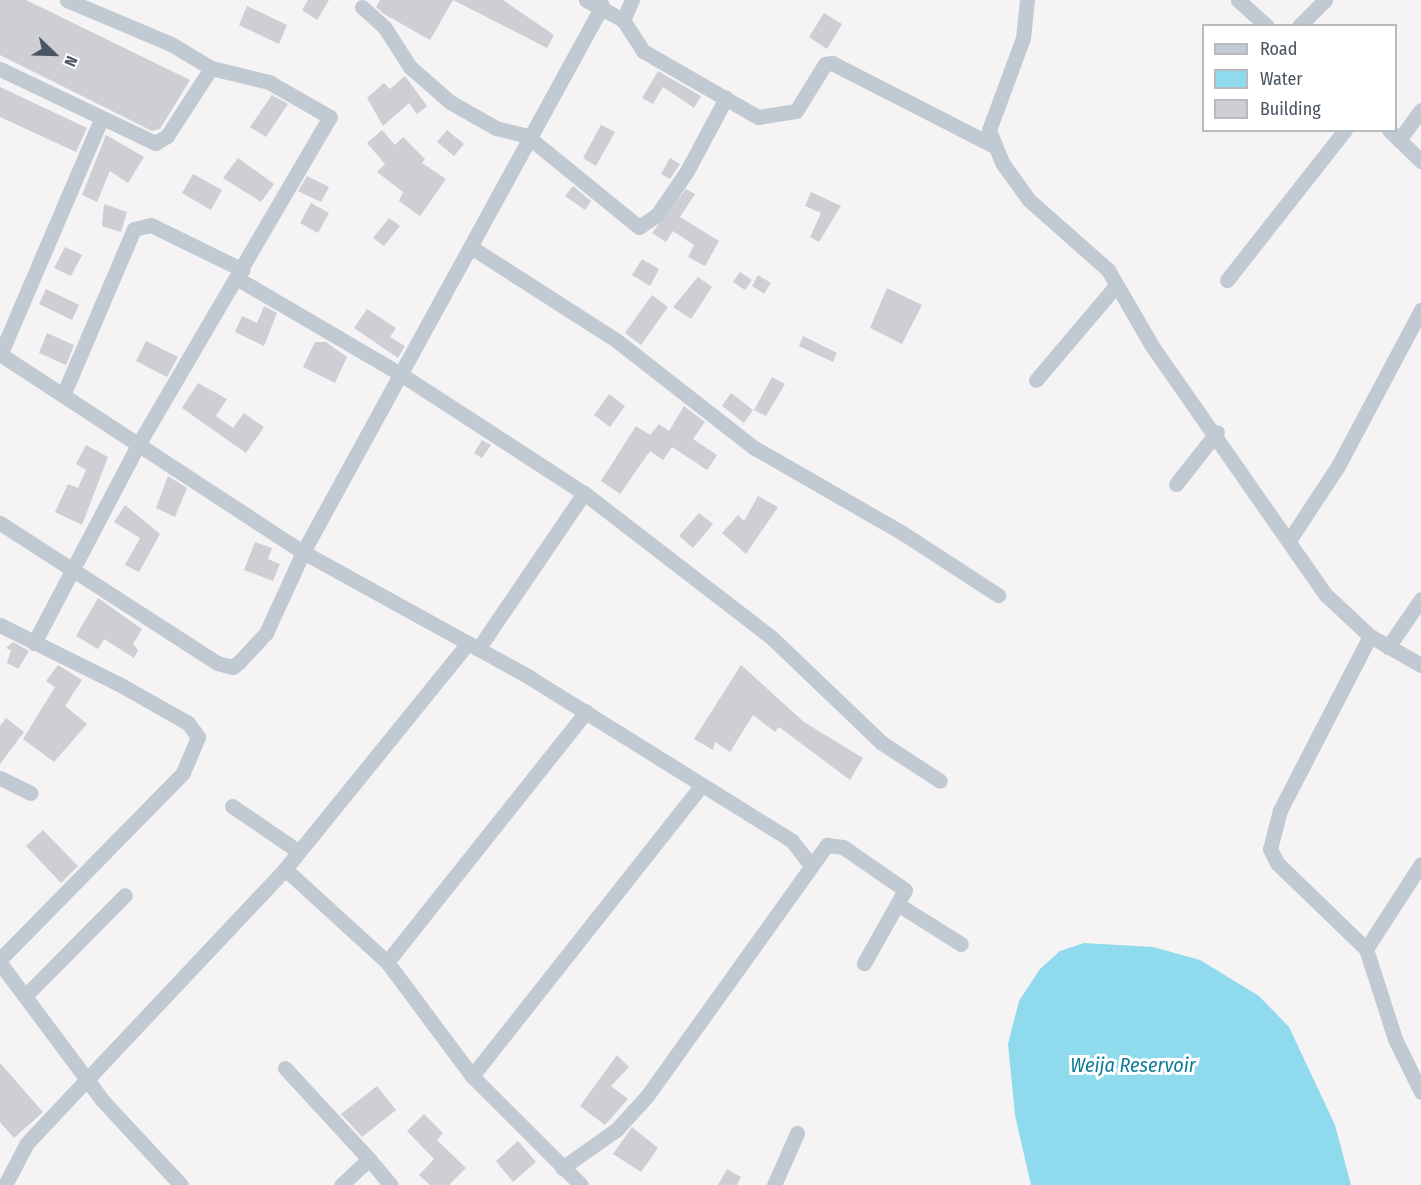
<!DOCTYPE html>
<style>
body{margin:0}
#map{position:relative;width:1421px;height:1185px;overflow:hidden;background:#f5f3f3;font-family:"Fira Sans Condensed",sans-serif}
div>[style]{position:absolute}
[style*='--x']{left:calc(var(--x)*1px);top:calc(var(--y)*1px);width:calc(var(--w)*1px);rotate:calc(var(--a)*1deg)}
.water>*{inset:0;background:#90daee}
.building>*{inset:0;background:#cdcfd5}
.minor>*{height:15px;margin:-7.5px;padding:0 7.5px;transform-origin:7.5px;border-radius:7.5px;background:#c1cad2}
span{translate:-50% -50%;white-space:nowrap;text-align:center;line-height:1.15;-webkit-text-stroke:6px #fff;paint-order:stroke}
.water-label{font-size:20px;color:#0c7c9b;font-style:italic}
.legend{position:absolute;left:1202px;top:24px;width:195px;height:108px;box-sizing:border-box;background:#fff;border:2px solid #b7bbc0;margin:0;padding:8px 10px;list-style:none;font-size:18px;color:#4a5661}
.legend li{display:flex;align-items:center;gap:12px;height:30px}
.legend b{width:30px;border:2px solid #b7bbc0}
.north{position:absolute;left:24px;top:24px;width:60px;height:60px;-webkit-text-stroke:4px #fff;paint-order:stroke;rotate:113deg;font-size:16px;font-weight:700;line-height:24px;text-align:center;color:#4a5661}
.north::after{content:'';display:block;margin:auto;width:21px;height:27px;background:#4a5661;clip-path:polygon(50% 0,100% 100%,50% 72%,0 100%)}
</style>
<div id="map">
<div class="water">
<i style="clip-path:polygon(1084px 943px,1153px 947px,1200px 960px,1259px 996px,1289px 1027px,1335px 1125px,1351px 1185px,1031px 1185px,1015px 1115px,1008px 1044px,1019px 1001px,1040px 969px,1060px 951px)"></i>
</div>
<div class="building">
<i style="clip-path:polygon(0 0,26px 0,190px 80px,160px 129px,152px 131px,0 55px)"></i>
<i style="clip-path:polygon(308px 0,329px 0,317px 20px,302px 10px)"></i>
<i style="clip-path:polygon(380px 0,503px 0,554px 35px,547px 48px,453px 0,430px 40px,384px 14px,376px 7px)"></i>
<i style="clip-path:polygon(247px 6px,287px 25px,279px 44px,239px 25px)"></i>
<i style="clip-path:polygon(824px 13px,842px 24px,827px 49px,809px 37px)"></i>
<i style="clip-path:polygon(658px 71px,701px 96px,694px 108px,663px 87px,653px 104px,642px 98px)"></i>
<i style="clip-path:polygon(405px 76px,427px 106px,417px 114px,409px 103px,383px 126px,367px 98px,384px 83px,390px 89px)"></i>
<i style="clip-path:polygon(0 87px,87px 128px,76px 152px,0 117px)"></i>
<i style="clip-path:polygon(272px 95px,288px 104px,266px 137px,250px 127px)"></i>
<i style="clip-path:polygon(601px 125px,615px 132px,596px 166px,583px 158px)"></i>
<i style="clip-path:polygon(382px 130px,395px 145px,403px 137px,425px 159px,422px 163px,446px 179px,420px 216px,399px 201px,403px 192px,377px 172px,385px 164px,367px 143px)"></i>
<i style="clip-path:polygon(447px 130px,464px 144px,454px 156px,437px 142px)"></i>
<i style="clip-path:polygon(106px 135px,144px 157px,128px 183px,110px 171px,97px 202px,82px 195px)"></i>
<i style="clip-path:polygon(238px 158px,274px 184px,261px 202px,223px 178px)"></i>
<i style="clip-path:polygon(670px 158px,680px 164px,670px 179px,661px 174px)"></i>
<i style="clip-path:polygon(193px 174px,222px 190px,211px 210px,182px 193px)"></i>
<i style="clip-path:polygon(307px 176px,329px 187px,321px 202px,298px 191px)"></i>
<i style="clip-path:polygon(573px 186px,591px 201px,585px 210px,565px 196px)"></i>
<i style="clip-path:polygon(686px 189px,695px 194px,680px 217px,719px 241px,705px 266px,688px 257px,694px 245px,673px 231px,666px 242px,652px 233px)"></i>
<i style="clip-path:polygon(811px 192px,841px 206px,819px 242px,810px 237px,821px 213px,805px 206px)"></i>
<i style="clip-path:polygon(311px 203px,329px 213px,318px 233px,300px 223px)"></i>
<i style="clip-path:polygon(104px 204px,127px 212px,121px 232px,102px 226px)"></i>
<i style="clip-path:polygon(389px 218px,400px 226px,384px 246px,373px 238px)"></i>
<i style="clip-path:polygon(65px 247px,82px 255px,71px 276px,54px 268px)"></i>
<i style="clip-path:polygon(642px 259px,659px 269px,650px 286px,632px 275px)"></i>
<i style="clip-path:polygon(740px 272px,752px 280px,745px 290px,733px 282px)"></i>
<i style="clip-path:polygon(758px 275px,771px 283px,764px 294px,752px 286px)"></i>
<i style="clip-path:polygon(698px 277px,712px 287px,691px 319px,673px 307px)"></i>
<i style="clip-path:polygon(887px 288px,922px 305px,902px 344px,870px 328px)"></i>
<i style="clip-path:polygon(46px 289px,79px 305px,72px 320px,39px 304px)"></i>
<i style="clip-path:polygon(652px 295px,668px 307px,641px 345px,625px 333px)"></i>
<i style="clip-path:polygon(264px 306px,277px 313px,264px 346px,235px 332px,242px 316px,257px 323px)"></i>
<i style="clip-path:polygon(367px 309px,396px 328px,390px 337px,405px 346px,398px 358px,354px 328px)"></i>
<i style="clip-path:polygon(47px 333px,74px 345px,66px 365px,39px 353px)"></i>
<i style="clip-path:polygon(803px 336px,837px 353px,833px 362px,799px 346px)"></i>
<i style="clip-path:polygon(146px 341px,178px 357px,167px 377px,136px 361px)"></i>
<i style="clip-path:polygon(315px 342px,326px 342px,347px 357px,335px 383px,303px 367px)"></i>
<i style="clip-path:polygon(772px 377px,785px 384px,766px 416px,754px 410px)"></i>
<i style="clip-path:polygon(198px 383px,227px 399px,216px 416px,233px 428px,244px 413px,264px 427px,246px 453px,182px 408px)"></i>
<i style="clip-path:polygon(731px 393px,753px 410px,744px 423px,722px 406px)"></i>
<i style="clip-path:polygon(609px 394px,625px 406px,610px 427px,594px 415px)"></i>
<i style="clip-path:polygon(684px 406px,705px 422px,693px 439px,717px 455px,707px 470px,672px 447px,663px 460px,650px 451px,620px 494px,601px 481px,636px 426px,650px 435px,659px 424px,669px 431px)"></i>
<i style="clip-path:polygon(482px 440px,491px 445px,482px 458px,474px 453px)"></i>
<i style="clip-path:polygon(86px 445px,108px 457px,82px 525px,55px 512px,68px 484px,78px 488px,86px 470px,76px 464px)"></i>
<i style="clip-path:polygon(168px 476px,187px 488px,175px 517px,156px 508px)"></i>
<i style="clip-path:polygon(758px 496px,778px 507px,746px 554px,722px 533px,738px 515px,744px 521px)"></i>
<i style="clip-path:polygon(125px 505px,160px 534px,139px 572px,125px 565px,140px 538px,114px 522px)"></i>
<i style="clip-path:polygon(699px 513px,713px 524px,693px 548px,679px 536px)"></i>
<i style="clip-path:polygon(255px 542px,272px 548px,268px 559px,280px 564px,273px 581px,244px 570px)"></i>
<i style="clip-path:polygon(98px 598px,142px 629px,133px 644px,138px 650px,134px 658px,104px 639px,98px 649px,76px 636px)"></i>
<i style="clip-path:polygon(13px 642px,29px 651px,18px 669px,7px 663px,11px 650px,6px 648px)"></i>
<i style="clip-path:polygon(58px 665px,82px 680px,65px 706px,87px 724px,54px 762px,23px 739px,55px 687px,46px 681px)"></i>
<i style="clip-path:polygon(741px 665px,804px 722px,863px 758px,850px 780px,779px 727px,775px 732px,753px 715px,730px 752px,715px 742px,713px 750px,694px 739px)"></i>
<i style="clip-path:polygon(6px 718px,24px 732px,0 764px,0 726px)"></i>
<i style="clip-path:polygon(43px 830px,78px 866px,61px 883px,26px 846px)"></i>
<i style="clip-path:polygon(617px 1055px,629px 1067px,611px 1086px,628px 1099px,605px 1125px,580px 1106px)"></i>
<i style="clip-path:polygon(0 1063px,43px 1112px,14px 1138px,0 1122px)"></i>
<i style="clip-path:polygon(377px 1086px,396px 1110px,362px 1137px,341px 1114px)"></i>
<i style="clip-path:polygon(424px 1114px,443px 1133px,437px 1140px,466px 1168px,449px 1185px,430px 1185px,419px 1175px,434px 1159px,407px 1131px)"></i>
<i style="clip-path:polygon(632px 1127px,658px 1148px,641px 1172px,613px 1154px)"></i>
<i style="clip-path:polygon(518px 1141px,536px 1162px,513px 1182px,496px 1161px)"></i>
<i style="clip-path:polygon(727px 1169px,741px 1177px,737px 1185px,718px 1185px)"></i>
</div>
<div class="minor">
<i style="--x:586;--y:0;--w:42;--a:28.4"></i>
<i style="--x:623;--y:20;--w:37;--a:57"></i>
<i style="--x:643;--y:51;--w:133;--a:29.9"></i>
<i style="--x:758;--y:117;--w:38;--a:-9"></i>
<i style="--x:796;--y:111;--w:55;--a:-58.3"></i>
<i style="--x:825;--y:64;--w:7;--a:-8"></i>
<i style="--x:832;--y:63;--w:180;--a:27.1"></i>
<i style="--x:1027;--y:0;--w:38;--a:96"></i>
<i style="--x:1023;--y:38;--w:98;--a:110.3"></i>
<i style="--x:989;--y:130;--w:37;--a:68"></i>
<i style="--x:1003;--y:164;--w:44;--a:54.2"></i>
<i style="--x:1029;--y:200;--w:106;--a:41.5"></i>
<i style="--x:1108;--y:270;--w:88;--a:59.9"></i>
<i style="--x:1152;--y:346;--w:304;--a:55.1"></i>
<i style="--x:1326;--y:595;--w:60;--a:43"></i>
<i style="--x:1370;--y:636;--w:59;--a:29.6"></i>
<i style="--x:1238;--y:0;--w:39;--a:42"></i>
<i style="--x:362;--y:7;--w:31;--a:42"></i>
<i style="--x:385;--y:28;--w:46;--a:57.3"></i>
<i style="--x:410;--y:67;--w:53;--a:41.2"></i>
<i style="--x:450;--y:102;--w:53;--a:29.5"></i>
<i style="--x:496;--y:128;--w:32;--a:14"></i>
<i style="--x:527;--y:136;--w:144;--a:39.1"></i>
<i style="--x:639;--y:227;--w:22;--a:-34"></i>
<i style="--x:657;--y:215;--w:53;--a:-55.7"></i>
<i style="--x:687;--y:171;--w:83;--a:-61.9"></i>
<i style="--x:623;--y:20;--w:22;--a:-66"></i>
<i style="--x:1299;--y:26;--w:37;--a:-45"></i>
<i style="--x:0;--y:69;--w:172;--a:25.5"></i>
<i style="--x:155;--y:143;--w:14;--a:-30"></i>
<i style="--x:167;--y:136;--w:81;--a:-57.1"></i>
<i style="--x:1389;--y:130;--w:45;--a:44.1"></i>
<i style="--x:1399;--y:140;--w:37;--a:-54"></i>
<i style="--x:474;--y:249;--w:169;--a:32.7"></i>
<i style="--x:616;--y:340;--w:174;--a:38"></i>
<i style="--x:753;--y:447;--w:171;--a:29.9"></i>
<i style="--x:901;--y:532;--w:116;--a:33"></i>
<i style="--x:238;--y:279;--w:190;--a:30.3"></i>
<i style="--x:402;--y:375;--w:217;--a:33"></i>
<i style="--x:584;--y:493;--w:236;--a:37.6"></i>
<i style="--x:771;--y:637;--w:153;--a:43.7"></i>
<i style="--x:882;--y:743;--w:69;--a:33.2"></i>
<i style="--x:1227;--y:280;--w:191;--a:-51.8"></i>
<i style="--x:0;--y:354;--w:362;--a:33.2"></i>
<i style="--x:303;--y:552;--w:258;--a:28.9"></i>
<i style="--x:529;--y:677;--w:310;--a:31.9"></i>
<i style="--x:792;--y:841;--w:29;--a:52"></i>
<i style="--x:0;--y:355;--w:257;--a:-66.8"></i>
<i style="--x:1036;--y:380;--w:122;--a:-49.7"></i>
<i style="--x:64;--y:393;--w:178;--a:-66.9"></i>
<i style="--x:134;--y:229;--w:17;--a:-13"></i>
<i style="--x:151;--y:225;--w:102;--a:26.1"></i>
<i style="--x:1176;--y:484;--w:66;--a:-51.7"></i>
<i style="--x:0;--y:523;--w:258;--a:32.8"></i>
<i style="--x:217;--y:663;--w:16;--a:14"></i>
<i style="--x:233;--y:667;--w:8;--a:-40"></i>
<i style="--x:239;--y:662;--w:40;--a:-47"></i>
<i style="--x:266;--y:633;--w:89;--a:-65.4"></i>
<i style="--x:303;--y:552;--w:623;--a:-61.29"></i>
<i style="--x:1290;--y:539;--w:87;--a:-56.7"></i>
<i style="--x:1338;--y:466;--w:177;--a:-62"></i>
<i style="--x:0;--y:625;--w:133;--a:26.4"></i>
<i style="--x:119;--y:684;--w:79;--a:29.5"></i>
<i style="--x:188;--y:723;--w:17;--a:54"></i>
<i style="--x:198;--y:737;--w:39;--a:113"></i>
<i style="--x:183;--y:773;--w:261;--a:134.5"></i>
<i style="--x:1370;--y:636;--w:196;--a:117.3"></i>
<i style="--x:1280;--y:810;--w:40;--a:104.4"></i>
<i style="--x:1270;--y:849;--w:16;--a:63"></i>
<i style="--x:1277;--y:863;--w:124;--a:44"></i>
<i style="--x:1366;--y:949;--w:95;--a:72.1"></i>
<i style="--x:1395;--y:1039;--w:59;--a:63.9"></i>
<i style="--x:34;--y:643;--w:224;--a:-62.3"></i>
<i style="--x:138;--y:445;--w:380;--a:-59.7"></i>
<i style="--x:330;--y:117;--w:70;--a:-150.2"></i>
<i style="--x:269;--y:82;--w:60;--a:-166.4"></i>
<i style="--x:211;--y:68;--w:47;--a:-149"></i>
<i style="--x:171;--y:44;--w:113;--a:-157.1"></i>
<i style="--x:1388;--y:647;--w:58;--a:-55.5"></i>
<i style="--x:478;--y:649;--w:189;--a:-55.8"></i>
<i style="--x:0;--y:778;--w:34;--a:26"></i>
<i style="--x:232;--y:806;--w:80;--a:34.3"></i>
<i style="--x:285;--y:869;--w:138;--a:42.4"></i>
<i style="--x:387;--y:962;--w:142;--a:53.3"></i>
<i style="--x:472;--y:1076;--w:154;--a:45"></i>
<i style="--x:899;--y:905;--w:73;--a:32.2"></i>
<i style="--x:1366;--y:949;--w:101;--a:-57.1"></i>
<i style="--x:387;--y:962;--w:320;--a:-51.5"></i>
<i style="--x:0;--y:963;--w:171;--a:53.3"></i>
<i style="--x:102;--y:1100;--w:116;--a:47.1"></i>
<i style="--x:27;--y:994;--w:139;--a:-45.3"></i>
<i style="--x:285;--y:1068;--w:124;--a:47.3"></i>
<i style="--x:369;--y:1159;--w:38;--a:137"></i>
<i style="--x:472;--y:1076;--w:370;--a:-51.7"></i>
<i style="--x:369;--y:1159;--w:34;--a:50"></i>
<i style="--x:562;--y:1168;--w:67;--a:-35.3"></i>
<i style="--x:617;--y:1129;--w:45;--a:-47.7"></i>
<i style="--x:647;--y:1096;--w:309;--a:-54.4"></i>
<i style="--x:827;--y:845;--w:16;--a:7"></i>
<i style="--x:843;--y:847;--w:75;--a:34.7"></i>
<i style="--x:905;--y:890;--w:84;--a:119.3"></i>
<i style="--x:5;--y:1185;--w:47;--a:-62.4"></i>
<i style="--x:27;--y:1143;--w:376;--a:-46.7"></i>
<i style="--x:285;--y:869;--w:291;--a:-51"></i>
<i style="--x:774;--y:1185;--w:57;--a:-66.1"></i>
</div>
<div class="water-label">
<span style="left:1133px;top:1065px">Weija Reservoir</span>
</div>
<ul class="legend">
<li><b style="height:8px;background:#c1cad2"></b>Road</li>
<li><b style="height:16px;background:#90daee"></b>Water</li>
<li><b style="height:16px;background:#cdcfd5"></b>Building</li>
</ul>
<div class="north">N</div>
</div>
